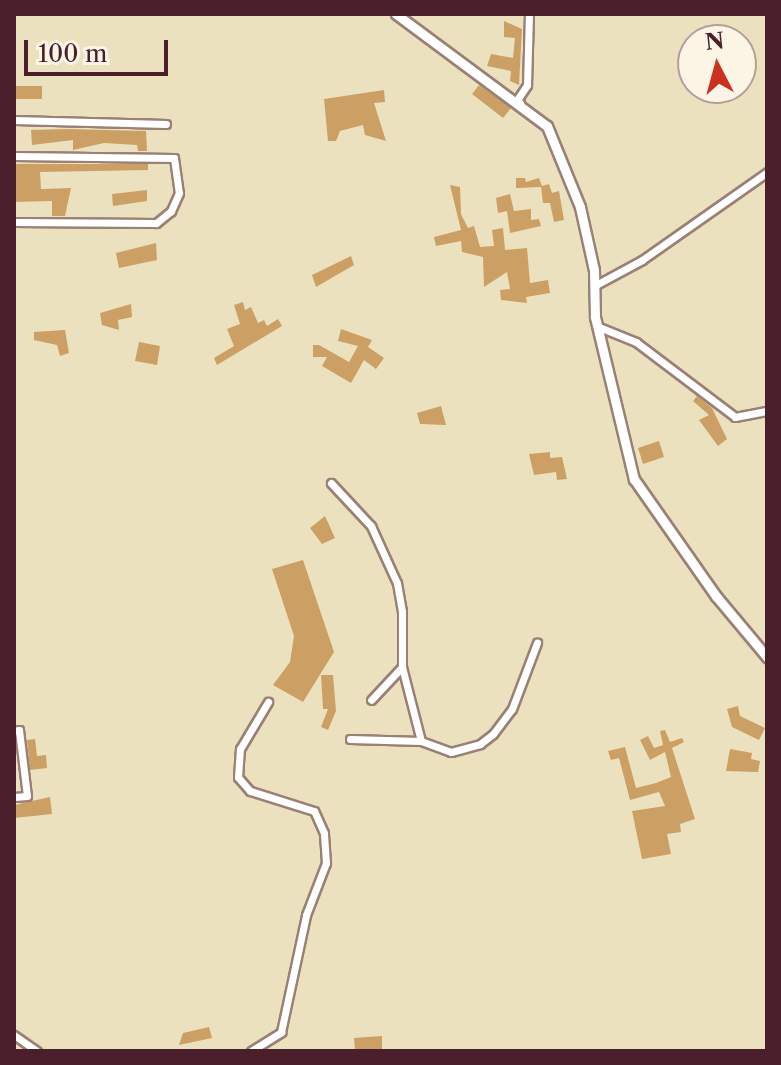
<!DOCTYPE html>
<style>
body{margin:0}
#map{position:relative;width:781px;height:1065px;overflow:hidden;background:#ebe1bf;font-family:"Libre Caslon Text",serif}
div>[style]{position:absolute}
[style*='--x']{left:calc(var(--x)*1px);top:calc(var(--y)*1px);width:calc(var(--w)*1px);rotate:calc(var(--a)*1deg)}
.building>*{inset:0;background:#cca064}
.roads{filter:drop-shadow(2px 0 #9a8075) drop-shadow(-2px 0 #9a8075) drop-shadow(0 2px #9a8075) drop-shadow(0 -2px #9a8075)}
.minor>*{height:7px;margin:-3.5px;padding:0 3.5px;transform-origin:3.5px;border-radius:3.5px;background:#fff}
.tertiary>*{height:9px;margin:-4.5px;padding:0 4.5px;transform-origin:4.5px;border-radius:4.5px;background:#fff}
span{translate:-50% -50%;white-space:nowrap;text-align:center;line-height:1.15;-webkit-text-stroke:7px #fcf5e5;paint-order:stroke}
.frame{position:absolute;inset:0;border:16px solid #4a1f2b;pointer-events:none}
.north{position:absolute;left:677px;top:24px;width:80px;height:80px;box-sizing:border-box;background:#fcf5e5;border:2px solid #b59f9b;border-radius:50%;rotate:354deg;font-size:22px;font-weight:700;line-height:32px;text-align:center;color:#4a1f2b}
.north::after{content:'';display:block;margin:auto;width:28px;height:36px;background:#c8321e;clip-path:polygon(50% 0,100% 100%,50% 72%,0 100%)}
.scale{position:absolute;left:24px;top:40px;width:144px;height:36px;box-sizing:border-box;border:4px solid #4a1f2b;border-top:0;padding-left:10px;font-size:24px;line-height:28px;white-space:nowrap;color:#4a1f2b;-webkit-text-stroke:6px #fcf5e5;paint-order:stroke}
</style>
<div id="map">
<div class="building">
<i style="clip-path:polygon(504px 21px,522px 29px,519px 85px,510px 81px,511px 71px,487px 66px,491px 54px,513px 58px,515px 38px,504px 37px)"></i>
<i style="clip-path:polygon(479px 85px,511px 108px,503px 118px,472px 94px)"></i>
<i style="clip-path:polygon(15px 86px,42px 86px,42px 99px,16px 99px)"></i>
<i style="clip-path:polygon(384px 90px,385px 102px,374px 103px,386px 141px,365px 135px,363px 125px,340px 131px,336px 141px,328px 141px,324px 99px)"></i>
<i style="clip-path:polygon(68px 129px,146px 131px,147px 151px,138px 151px,137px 145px,104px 143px,73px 150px,73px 140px,32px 145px,31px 130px)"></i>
<i style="clip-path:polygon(14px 164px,148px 164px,148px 170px,40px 172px,41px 189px,71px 188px,65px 216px,52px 216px,52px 201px,14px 202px)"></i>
<i style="clip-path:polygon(516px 178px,525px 178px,526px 182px,539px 178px,542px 186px,549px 184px,552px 193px,559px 191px,564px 220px,554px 222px,550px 203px,543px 203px,541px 187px,516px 188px)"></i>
<i style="clip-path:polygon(450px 185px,460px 187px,461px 214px,468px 228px,474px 226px,480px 247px,494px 246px,492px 230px,503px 228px,505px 250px,527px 248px,530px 283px,548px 280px,550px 293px,526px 297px,527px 303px,501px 300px,500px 290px,510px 289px,507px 272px,484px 287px,483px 257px,462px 252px,461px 241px,436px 246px,434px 237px,461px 230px)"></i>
<i style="clip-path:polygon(147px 190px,147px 201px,113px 206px,112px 194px)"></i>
<i style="clip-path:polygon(510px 194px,514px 211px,531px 209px,531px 220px,539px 219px,541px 226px,510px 233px,507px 211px,498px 213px,496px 198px)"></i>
<i style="clip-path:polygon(156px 243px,157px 260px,119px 268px,116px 253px)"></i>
<i style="clip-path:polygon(351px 256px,354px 265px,316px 287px,312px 275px)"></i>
<i style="clip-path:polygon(243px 302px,245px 310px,251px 307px,258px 323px,264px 320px,267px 326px,278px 319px,282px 326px,217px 365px,214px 358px,234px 346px,227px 329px,240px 324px,234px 305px)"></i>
<i style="clip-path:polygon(131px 304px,132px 317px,118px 320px,119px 330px,102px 325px,100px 313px)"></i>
<i style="clip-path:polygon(341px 329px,372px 340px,368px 347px,384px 358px,376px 369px,364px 360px,351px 383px,322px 366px,327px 357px,313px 357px,313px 345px,319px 345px,349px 362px,358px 346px,338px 341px)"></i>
<i style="clip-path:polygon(65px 330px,69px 353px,60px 356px,57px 345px,34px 340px,34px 332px)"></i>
<i style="clip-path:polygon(139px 342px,160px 346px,157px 365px,135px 361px)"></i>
<i style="clip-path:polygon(697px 396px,712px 408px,727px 439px,718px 446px,699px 420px,709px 415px,693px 401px)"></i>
<i style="clip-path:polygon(441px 406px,446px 425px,420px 424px,417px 413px)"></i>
<i style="clip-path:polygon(659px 441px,664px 457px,643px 464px,638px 448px)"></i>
<i style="clip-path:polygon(550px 452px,550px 458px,562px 457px,567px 479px,557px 480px,556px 472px,534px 475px,529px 454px)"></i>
<i style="clip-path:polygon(325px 516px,335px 538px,322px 544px,310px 528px)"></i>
<i style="clip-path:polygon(303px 560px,334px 652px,303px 702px,273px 685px,290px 662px,294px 636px,272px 569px)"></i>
<i style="clip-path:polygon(321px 675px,333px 675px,336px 711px,328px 730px,321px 727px,328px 709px,323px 709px)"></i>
<i style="clip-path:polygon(738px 706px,740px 716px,765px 728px,759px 740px,732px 727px,727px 709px)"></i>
<i style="clip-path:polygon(665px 730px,670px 742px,682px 738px,684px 742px,672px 748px,695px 819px,680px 824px,681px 832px,667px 834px,671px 854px,642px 859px,632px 811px,665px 806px,659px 792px,630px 800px,619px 758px,611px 760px,608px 751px,625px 747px,636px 788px,656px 783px,671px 777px,665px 752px,650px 760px,640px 740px,648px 736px,654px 748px,663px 745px,660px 731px)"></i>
<i style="clip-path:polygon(35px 739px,37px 756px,46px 755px,47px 768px,30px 770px,27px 740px)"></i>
<i style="clip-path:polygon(730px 749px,752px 753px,751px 759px,760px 761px,758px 772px,726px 771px)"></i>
<i style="clip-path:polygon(50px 797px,52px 814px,14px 818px,14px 805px)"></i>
<i style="clip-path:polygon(209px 1027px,212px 1038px,179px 1045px,183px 1033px)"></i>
<i style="clip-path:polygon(382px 1036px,382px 1051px,355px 1051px,354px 1038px)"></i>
</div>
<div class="roads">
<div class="minor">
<i style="--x:520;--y:103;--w:4;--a:-135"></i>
<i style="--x:517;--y:100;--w:18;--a:-56"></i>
<i style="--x:527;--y:85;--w:71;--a:-88.4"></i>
<i style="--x:14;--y:120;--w:152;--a:1.5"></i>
<i style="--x:14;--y:156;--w:160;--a:0.7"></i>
<i style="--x:174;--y:158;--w:35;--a:82"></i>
<i style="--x:179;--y:193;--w:20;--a:114"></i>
<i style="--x:171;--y:211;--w:19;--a:141"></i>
<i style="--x:156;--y:223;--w:142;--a:-179.6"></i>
<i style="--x:594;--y:286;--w:55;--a:-28.4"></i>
<i style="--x:642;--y:260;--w:153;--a:-35.1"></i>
<i style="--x:599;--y:327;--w:40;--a:22"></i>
<i style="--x:636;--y:342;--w:124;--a:37.1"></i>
<i style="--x:735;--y:417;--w:33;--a:-11"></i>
<i style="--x:331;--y:483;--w:59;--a:47.1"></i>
<i style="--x:371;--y:526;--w:63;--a:65.5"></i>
<i style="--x:397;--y:583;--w:28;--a:80"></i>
<i style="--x:402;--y:611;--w:56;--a:90"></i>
<i style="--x:402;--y:667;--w:45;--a:133.2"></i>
<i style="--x:402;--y:667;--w:76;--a:75.6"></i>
<i style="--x:421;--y:741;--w:32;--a:20"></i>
<i style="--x:451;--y:752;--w:30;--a:-15"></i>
<i style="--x:480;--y:744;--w:16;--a:-38"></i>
<i style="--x:493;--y:734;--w:31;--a:-53"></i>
<i style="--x:512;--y:709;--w:71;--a:-69.3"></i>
<i style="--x:14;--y:731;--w:5;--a:-11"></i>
<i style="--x:19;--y:730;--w:66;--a:83.1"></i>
<i style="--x:27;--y:796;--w:13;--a:176"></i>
<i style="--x:350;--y:739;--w:71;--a:1.6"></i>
<i style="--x:14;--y:1035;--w:28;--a:35"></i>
<i style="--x:251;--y:1051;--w:36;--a:-32"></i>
<i style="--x:281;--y:1032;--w:120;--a:-77.9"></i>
<i style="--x:306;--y:915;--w:56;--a:-69"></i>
<i style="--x:326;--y:863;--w:30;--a:-94"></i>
<i style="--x:324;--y:833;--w:24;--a:-114"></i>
<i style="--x:314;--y:811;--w:67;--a:-162.6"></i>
<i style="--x:250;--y:791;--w:18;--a:-131"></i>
<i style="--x:238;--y:777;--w:28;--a:-86"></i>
<i style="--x:240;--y:749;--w:55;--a:-59.2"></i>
</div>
<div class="tertiary">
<i style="--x:396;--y:14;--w:188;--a:36.6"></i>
<i style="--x:547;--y:126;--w:87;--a:67.8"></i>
<i style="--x:580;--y:207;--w:65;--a:77.5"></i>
<i style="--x:594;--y:270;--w:47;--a:88.8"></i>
<i style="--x:595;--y:317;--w:167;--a:76.5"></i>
<i style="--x:634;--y:479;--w:143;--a:55"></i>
<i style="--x:716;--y:596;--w:80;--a:50.1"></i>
</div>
</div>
<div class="frame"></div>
<div class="north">N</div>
<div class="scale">100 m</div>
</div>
